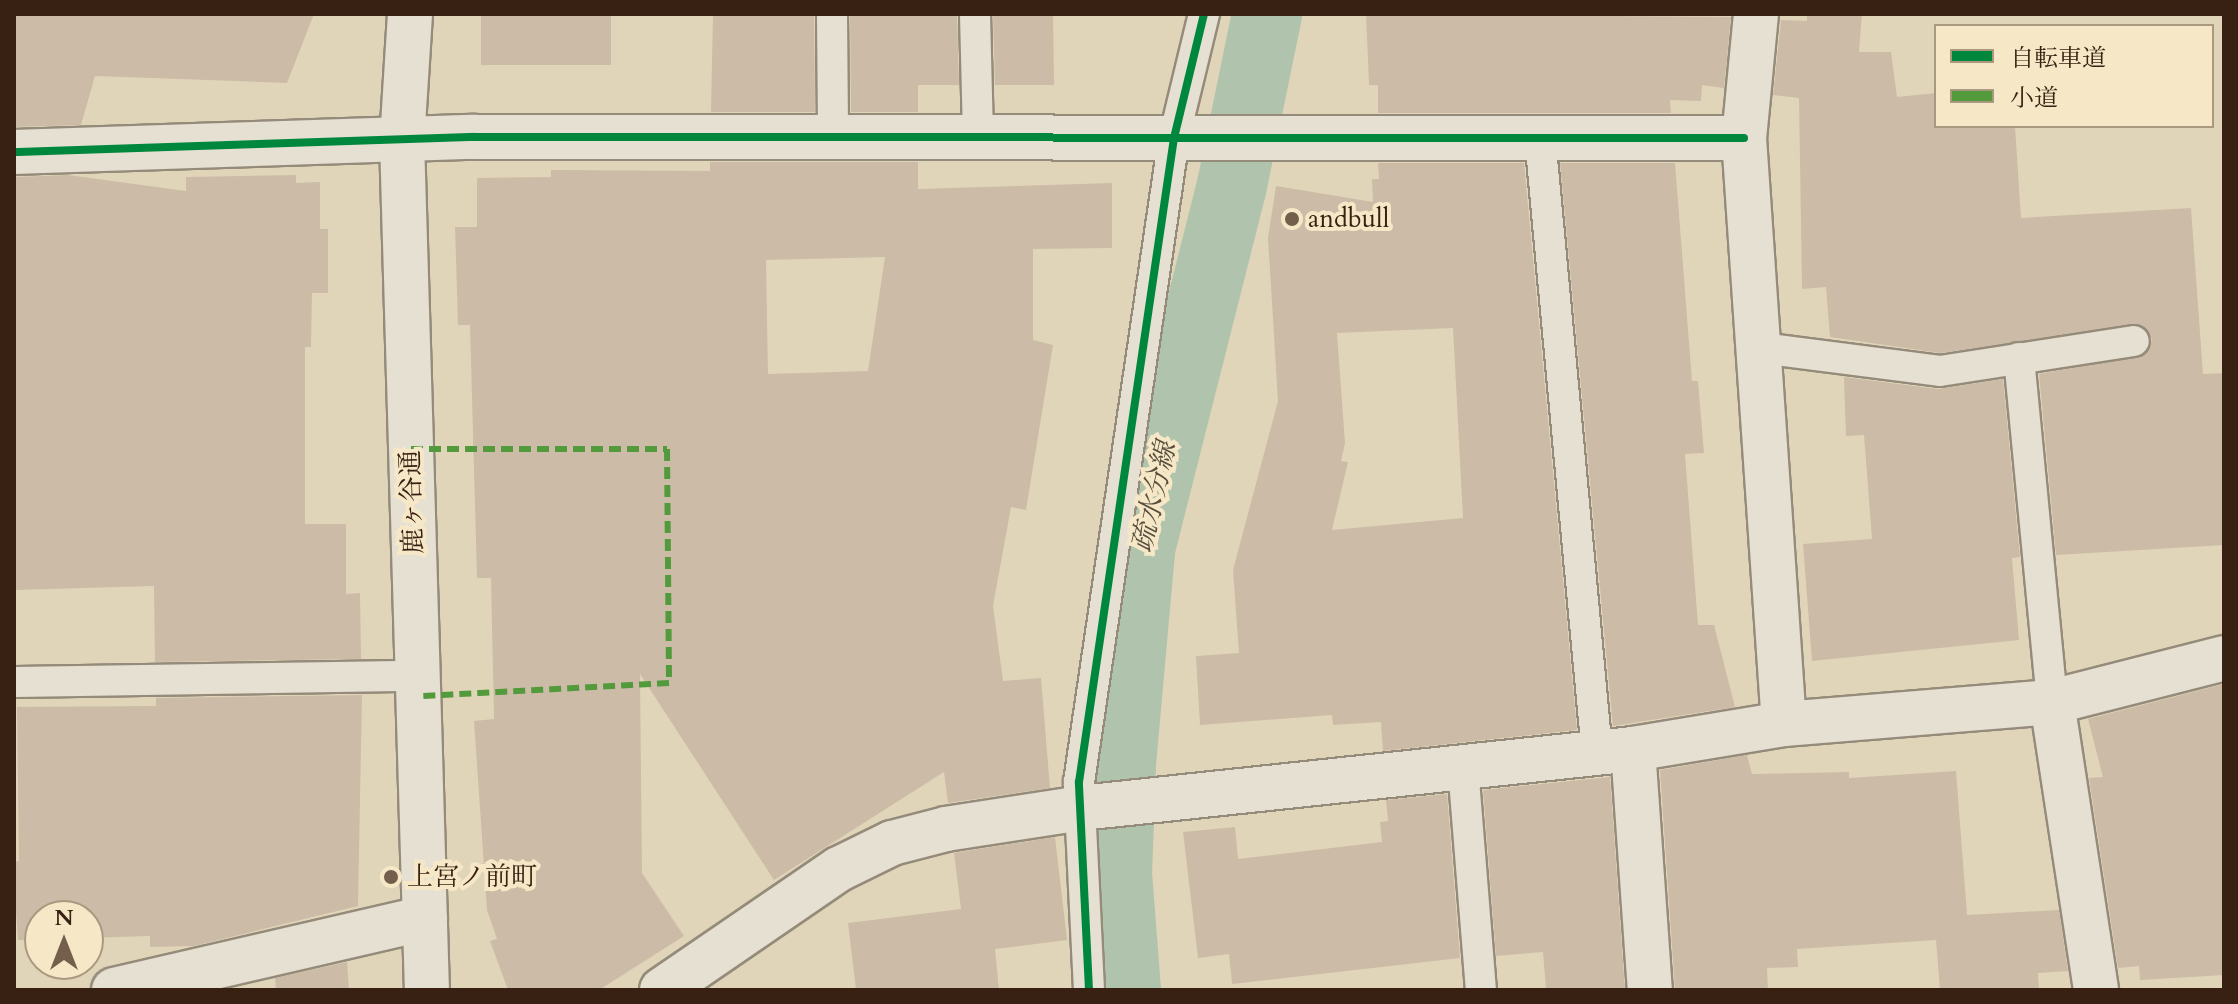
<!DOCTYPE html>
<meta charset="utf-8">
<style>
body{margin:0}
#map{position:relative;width:2238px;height:1004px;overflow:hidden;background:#e1d5b9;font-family:Cardo,"Noto Serif JP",serif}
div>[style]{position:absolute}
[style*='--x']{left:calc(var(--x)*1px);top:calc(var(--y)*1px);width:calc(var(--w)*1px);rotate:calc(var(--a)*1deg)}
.canal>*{height:70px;margin:-35px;padding:0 35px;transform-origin:35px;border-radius:35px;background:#b0c3ac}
.building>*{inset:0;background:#ccbca7}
.roads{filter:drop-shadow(2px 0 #958b7a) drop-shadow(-2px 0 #958b7a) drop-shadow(0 2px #958b7a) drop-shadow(0 -2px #958b7a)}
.service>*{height:30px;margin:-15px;padding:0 15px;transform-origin:15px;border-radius:15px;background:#e6e0d2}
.minor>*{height:44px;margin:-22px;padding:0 22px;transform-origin:22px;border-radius:22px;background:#e6e0d2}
.tertiary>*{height:44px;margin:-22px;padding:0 22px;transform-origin:22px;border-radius:22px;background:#e6e0d2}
.quiet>*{height:6px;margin-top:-3px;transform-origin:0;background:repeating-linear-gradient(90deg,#529a3c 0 12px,transparent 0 18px)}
.cycleway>*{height:8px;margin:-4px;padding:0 4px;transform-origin:4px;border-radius:4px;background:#00873e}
.dots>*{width:22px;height:22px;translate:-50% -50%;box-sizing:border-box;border:4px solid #f6e8c7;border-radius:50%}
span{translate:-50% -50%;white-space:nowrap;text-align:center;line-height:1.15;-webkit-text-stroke:8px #f6e8c7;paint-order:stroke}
.poi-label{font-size:26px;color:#382012}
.left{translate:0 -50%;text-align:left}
.street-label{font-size:26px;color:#382012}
.water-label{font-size:28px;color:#564e3e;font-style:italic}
.frame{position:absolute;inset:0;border:16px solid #382012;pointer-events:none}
.legend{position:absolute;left:1934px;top:24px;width:280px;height:104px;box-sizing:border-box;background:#f6e8c7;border:2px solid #aa987f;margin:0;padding:10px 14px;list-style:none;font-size:24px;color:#382012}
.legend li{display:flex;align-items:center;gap:16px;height:40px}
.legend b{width:40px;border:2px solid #aa987f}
.north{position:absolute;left:24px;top:900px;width:80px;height:80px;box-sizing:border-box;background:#f6e8c7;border:2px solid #aa987f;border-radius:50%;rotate:0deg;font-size:22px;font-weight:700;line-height:32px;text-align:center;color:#382012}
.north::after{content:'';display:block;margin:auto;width:28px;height:36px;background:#735f4c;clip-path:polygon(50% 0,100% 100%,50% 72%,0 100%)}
</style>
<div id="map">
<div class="canal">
<i style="--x:1126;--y:990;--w:116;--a:-94.4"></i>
<i style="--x:1117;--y:874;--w:110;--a:-87.9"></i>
<i style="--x:1121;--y:764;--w:216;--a:-84.9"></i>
<i style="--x:1140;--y:549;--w:375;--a:-75.8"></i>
<i style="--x:1232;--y:185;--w:175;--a:-78.4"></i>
</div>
<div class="building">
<i style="clip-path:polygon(14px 14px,314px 14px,287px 83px,95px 76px,81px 125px,14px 127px)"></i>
<i style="clip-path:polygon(481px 14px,611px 14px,611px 65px,481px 65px)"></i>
<i style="clip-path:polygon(713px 14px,814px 14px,815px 112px,711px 112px)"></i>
<i style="clip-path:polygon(850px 14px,957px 14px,959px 85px,918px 85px,918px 112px,851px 112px)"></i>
<i style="clip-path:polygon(993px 14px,1053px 14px,1054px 85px,995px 85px)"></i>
<i style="clip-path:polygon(1366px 14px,1731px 17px,1724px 88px,1702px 85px,1701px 101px,1670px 100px,1671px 113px,1378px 113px,1378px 85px,1369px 85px)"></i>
<i style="clip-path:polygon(1807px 14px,1862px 14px,1859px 52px,1891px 52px,1897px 97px,1936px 93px,1936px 126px,2015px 126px,2021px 218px,2191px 208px,2203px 374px,2224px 373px,2224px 545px,2056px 555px,2039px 374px,2145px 355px,2152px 339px,2141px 325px,1940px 353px,1830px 337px,1826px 287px,1802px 289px,1799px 98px,1773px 95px,1781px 20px,1807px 21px)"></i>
<i style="clip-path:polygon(evenodd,710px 162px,918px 162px,918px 189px,1112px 183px,1112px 248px,1033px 249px,1033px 340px,1053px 345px,1026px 510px,1011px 507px,993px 606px,1003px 681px,1041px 678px,1050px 788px,948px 803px,944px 772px,774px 880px,640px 674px,642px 873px,684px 936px,599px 990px,508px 990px,490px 941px,497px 939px,487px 910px,474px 721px,494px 719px,491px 578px,477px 578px,470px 325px,458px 325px,455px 227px,477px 227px,477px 178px,551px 177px,551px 170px,710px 171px,710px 162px,885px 257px,868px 371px,768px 374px,766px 260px,885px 257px)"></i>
<i style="clip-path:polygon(evenodd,1378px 163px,1524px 163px,1577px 730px,1383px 751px,1381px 722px,1333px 725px,1332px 715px,1200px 725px,1196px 656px,1239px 653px,1233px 570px,1278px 401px,1268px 238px,1276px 186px,1373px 202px,1372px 179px,1379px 179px,1378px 163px,1453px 328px,1463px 518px,1332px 530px,1348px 462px,1341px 461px,1345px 443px,1337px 333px,1453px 328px)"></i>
<i style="clip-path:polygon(1560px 163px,1675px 163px,1692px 381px,1698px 381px,1704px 453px,1685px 454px,1698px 625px,1714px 625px,1735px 707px,1613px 726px)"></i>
<i style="clip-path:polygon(68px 175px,186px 191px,186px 177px,296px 175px,296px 183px,320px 182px,320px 229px,328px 229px,328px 293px,312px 293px,311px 347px,305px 347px,305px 524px,346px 524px,346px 594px,360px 593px,361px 659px,155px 662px,154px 586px,14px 590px,14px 177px)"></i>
<i style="clip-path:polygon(1844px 377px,1938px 389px,2003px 379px,2020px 557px,2012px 558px,2019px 640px,1812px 661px,1803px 544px,1872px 539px,1864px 435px,1846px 436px)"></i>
<i style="clip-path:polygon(2224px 684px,2224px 975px,2140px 980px,2139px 966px,2118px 968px,2089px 778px,2103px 777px,2088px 719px)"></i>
<i style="clip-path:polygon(362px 695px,358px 906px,194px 946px,150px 947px,150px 936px,88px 938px,88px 916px,40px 916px,40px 940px,18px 940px,14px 881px,14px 862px,19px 861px,17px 707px,156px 706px,156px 698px)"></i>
<i style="clip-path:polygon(1747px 755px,1752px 774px,1849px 772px,1849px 778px,1956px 771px,1967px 915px,2059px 910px,2068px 971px,2038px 973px,2039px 990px,1940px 990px,1936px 940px,1797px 949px,1798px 967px,1767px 968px,1768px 990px,1675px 990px,1660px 770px)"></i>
<i style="clip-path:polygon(1610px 777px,1625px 990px,1546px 990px,1543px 952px,1496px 956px,1483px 790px)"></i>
<i style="clip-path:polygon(1447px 794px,1460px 958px,1232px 984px,1229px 954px,1198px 958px,1183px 832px,1235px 827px,1238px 859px,1382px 842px,1380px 822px,1388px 821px,1386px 800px)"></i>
<i style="clip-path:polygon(1055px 837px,1067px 940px,995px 949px,999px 990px,856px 990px,848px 923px,961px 909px,954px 853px)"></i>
<i style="clip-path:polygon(347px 962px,349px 990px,276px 990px,275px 978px)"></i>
</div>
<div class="roads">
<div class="service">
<i style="--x:832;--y:14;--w:124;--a:89.5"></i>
<i style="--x:975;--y:14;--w:124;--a:88.6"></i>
<i style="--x:1540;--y:137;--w:619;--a:84.71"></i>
<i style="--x:1761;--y:348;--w:180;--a:7.3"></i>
<i style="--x:1940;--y:371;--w:196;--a:-8.8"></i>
<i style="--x:2019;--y:358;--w:346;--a:84.5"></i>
<i style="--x:14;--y:682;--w:403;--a:-0.9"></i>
<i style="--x:1463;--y:767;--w:224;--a:85.4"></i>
<i style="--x:1089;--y:990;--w:208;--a:-92.8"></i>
<i style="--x:1079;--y:782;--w:651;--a:-81.61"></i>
<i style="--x:1174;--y:138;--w:128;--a:-76.4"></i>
</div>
<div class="minor">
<i style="--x:1756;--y:14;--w:125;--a:95.5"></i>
<i style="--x:1744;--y:138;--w:587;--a:86.1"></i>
<i style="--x:14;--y:152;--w:459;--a:-1.9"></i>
<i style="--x:473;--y:137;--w:1271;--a:0.05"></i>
<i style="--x:2052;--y:702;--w:291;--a:81.3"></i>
<i style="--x:1633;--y:749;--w:242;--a:86"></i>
<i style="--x:114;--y:990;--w:319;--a:-13"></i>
<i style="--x:662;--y:990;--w:214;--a:-34.4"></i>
<i style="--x:839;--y:869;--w:59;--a:-26.1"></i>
<i style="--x:892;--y:843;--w:56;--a:-14.5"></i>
<i style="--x:946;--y:829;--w:137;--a:-8.8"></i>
<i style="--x:1081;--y:808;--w:555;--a:-6.1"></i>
<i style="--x:1633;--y:749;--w:153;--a:-9.4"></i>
<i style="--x:1784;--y:724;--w:269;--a:-4.7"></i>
<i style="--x:2052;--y:702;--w:178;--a:-14.3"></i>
</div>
<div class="tertiary">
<i style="--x:410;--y:14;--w:126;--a:93.6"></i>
<i style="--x:402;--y:140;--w:850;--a:88.32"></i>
</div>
</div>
<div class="quiet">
<i style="--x:411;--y:449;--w:256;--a:0"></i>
<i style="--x:667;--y:449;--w:234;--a:89.5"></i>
<i style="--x:669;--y:683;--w:251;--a:177"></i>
</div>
<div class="cycleway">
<i style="--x:14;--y:152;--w:459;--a:-1.9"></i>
<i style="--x:473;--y:137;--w:1271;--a:0.05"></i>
<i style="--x:1089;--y:990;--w:208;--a:-92.8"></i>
<i style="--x:1079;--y:782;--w:651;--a:-81.61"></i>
<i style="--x:1174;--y:138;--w:128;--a:-76.4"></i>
</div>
<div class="dots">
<i style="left:1292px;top:219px;background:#735f4c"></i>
<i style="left:391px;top:877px;background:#735f4c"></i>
</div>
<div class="poi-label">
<span class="left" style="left:1308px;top:219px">andbull</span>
<span class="left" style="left:407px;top:877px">上宮ノ前町</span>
</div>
<div class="street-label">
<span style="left:412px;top:502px;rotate:-92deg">鹿ヶ谷通</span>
</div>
<div class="water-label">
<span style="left:1154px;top:497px;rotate:-77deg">疏水分線</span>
</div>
<div class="frame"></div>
<ul class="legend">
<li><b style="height:10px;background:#00873e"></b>自転車道</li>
<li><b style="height:10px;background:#529a3c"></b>小道</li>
</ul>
<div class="north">N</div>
</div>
